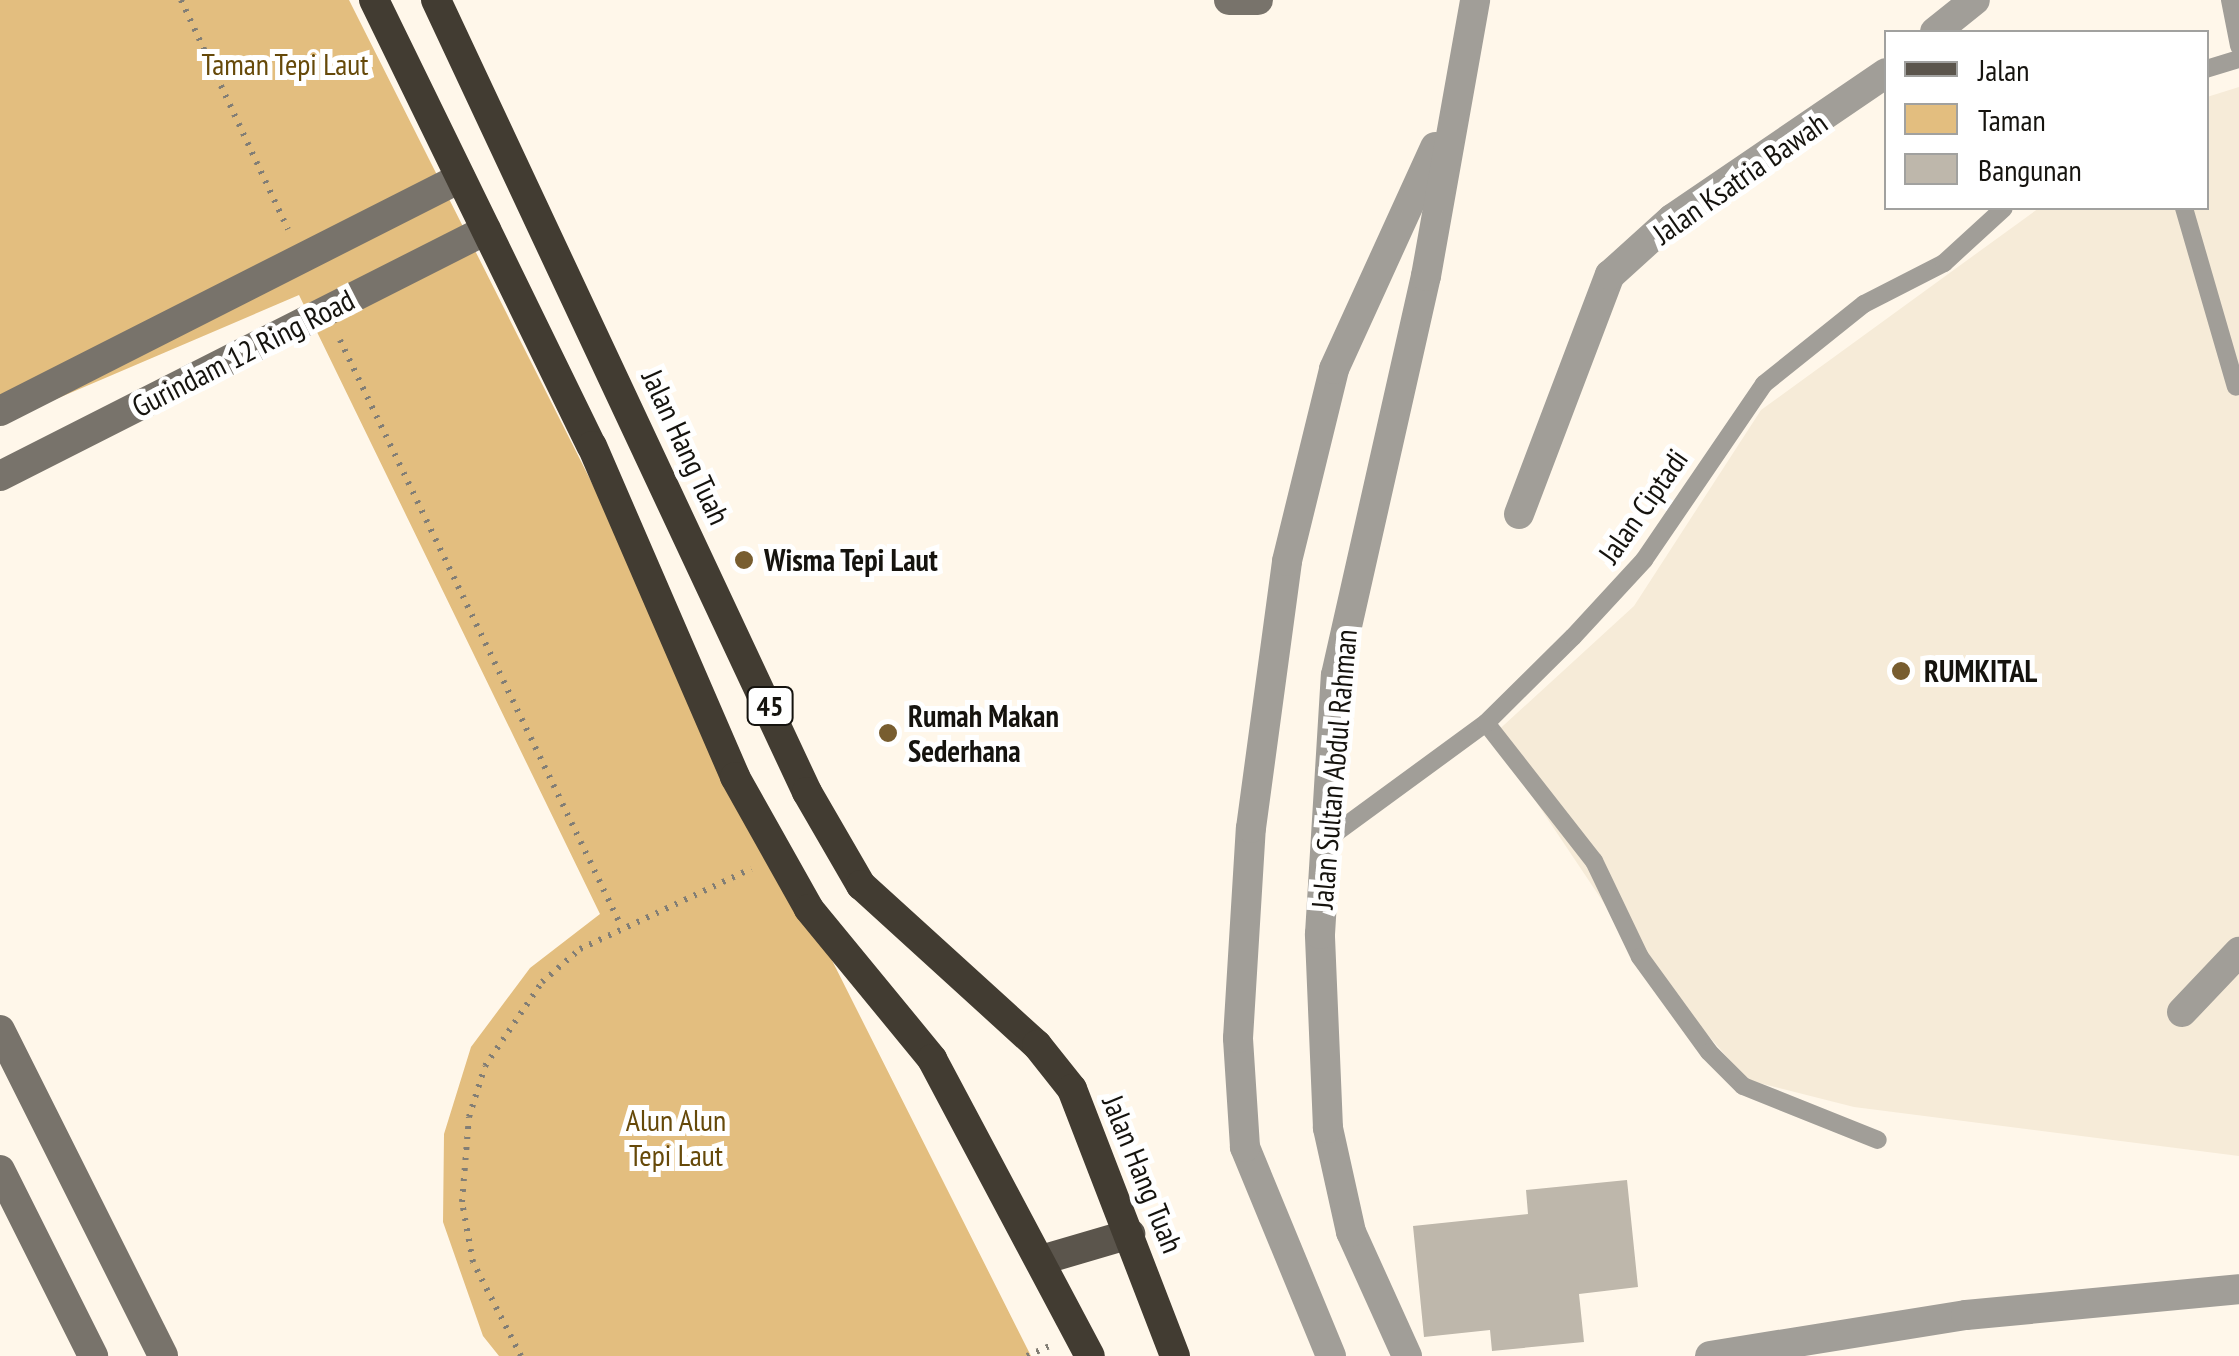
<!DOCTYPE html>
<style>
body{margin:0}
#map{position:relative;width:2239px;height:1356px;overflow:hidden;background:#fff7ea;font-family:"PT Sans Narrow",sans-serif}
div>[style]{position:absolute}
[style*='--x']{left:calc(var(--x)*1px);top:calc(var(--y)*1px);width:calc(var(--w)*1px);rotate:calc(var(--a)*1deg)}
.built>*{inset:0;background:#f6ebd8}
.green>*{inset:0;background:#e3be7f}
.building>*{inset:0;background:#beb7ab}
.path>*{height:6px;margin-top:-3px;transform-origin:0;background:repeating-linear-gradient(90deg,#827e75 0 2.5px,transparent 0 10.5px)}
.lane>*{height:18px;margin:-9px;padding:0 9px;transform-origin:9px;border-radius:9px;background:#a19e98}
.street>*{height:30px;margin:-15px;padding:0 15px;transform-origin:15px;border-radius:15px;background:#a19e98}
.secondary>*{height:30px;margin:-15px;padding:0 15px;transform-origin:15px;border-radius:15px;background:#78736b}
.primary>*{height:30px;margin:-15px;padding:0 15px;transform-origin:15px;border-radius:15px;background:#5b554c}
.highway>*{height:30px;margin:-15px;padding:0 15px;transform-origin:15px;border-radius:15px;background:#423c32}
.dots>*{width:28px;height:28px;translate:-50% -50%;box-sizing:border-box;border:5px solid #fff;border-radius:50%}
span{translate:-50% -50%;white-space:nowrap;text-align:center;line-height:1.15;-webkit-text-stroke:10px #fff;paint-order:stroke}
.shield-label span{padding:2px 8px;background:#fff;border:2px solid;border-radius:8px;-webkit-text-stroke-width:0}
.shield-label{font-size:28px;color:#15130e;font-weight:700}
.park-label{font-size:30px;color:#664909}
.street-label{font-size:30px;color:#15130e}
.poi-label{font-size:30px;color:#15130e;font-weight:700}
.left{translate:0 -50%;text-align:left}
.legend{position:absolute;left:1884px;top:30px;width:325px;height:180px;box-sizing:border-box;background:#fff;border:2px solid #a1a19f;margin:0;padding:12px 18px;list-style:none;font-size:30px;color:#15130e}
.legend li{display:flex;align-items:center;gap:20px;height:50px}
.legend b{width:50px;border:2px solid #a1a19f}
</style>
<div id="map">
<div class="built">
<i style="clip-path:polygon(2239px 87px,2239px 1156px,1854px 1107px,1747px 1080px,1640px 957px,1492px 736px,1634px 606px,1761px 410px,2039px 208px,2206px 208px,2207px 97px)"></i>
</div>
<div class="green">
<i style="clip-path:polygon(0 0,349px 0,1031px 1356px,499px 1356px,483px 1336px,443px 1222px,444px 1134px,471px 1047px,530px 968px,600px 914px,299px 295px,0 423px)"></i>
</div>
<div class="building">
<i style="clip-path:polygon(1627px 1180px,1638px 1287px,1579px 1294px,1584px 1342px,1492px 1351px,1490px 1330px,1424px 1337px,1413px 1226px,1528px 1214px,1526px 1190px)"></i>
</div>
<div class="path">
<i style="--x:181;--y:0;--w:253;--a:65"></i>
<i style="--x:340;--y:340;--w:648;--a:64.38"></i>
<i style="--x:521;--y:1356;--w:106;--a:-117.1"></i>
<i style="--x:473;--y:1262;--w:61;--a:-100.4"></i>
<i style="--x:462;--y:1202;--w:85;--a:-85.3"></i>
<i style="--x:469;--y:1117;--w:53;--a:-72.6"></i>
<i style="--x:485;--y:1066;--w:102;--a:-55.8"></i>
<i style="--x:542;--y:982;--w:50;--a:-41"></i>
<i style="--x:580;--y:949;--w:189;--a:-25.1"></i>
<i style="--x:1027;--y:1356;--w:24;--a:-24"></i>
</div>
<div class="lane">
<i style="--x:2230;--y:0;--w:47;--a:78.9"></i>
<i style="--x:2206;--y:69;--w:34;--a:-17"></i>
<i style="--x:2184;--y:208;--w:186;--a:73.8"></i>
<i style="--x:1486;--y:723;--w:175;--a:52"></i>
<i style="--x:1594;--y:861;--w:106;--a:64.4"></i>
<i style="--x:1640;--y:957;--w:117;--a:54"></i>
<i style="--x:1709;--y:1052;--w:48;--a:45"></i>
<i style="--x:1743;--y:1086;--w:145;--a:21.8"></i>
<i style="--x:1326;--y:840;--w:198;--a:-36.2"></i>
<i style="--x:1486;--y:723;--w:122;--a:-44.7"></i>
<i style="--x:1573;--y:637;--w:105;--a:-47.3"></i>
<i style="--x:1644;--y:560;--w:213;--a:-55.7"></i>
<i style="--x:1764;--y:384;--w:128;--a:-38.7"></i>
<i style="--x:1864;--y:304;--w:90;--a:-27.1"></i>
<i style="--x:1944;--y:263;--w:81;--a:-42.5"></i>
</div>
<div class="street">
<i style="--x:1935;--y:32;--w:51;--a:-38.7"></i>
<i style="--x:1519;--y:514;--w:256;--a:-69.2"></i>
<i style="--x:1610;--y:275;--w:84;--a:-42.1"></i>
<i style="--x:1672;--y:219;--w:259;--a:-34.3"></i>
<i style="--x:2182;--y:1012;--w:83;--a:-46.5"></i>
<i style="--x:1331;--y:1356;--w:226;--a:-112.4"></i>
<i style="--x:1245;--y:1147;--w:109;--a:-93.7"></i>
<i style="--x:1238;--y:1038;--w:210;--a:-86.5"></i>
<i style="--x:1251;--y:828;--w:269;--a:-82.3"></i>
<i style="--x:1287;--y:561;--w:198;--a:-76.2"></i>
<i style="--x:1334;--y:369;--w:244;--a:-65.5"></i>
<i style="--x:1407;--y:1356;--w:136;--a:-114.3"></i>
<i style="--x:1351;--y:1232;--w:107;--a:-102.5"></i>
<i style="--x:1328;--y:1128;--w:194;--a:-92.4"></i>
<i style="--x:1320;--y:934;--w:259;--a:-86.5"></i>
<i style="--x:1336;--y:675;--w:409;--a:-77.3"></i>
<i style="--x:1426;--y:276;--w:280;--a:-79.9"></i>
<i style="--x:1710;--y:1356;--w:259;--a:-9.1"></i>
<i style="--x:1966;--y:1315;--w:274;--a:-5.4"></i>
</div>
<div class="secondary">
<i style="--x:1229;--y:0;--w:29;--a:0"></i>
<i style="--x:0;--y:411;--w:516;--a:-26.86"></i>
<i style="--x:0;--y:476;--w:545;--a:-26.85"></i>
<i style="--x:0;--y:1030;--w:364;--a:63.4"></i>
<i style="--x:0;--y:1170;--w:208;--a:63.4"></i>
</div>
<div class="primary">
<i style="--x:1045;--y:1259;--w:89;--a:-16.4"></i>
</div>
<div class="highway">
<i style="--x:374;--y:0;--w:496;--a:64"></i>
<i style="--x:592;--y:446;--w:361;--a:66.6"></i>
<i style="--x:735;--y:777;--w:151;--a:60.7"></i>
<i style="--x:809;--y:909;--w:194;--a:50.6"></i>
<i style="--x:932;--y:1059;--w:336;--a:62"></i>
<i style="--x:436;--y:0;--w:875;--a:64.9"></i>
<i style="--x:807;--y:792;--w:108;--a:59.9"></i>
<i style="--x:861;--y:885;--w:238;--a:42.3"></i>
<i style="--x:1037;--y:1045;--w:56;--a:51.5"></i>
<i style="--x:1072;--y:1089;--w:286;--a:68.9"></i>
</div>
<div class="dots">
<i style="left:744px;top:560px;background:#785d2f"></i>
<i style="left:1901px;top:671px;background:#785d2f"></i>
<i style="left:888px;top:733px;background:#785d2f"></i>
</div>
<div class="shield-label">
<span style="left:770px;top:706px">45</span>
</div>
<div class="park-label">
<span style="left:285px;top:64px">Taman Tepi Laut</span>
<span style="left:676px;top:1137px">Alun Alun<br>Tepi Laut</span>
</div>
<div class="street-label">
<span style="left:1740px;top:178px;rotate:-35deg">Jalan Ksatria Bawah</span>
<span style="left:243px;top:353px;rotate:-27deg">Gurindam 12 Ring Road</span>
<span style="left:686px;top:447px;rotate:65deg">Jalan Hang Tuah</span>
<span style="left:1643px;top:506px;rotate:-55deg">Jalan Ciptadi</span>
<span style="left:1334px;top:769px;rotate:-85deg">Jalan Sultan Abdul Rahman</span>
<span style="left:1143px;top:1174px;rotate:68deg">Jalan Hang Tuah</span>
</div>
<div class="poi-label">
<span class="left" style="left:764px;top:560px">Wisma Tepi Laut</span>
<span class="left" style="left:1924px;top:671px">RUMKITAL</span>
<span class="left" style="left:908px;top:733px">Rumah Makan<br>Sederhana</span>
</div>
<ul class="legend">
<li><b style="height:12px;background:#5b554c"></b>Jalan</li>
<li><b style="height:28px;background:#e3be7f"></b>Taman</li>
<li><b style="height:28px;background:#beb7ab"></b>Bangunan</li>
</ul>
</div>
